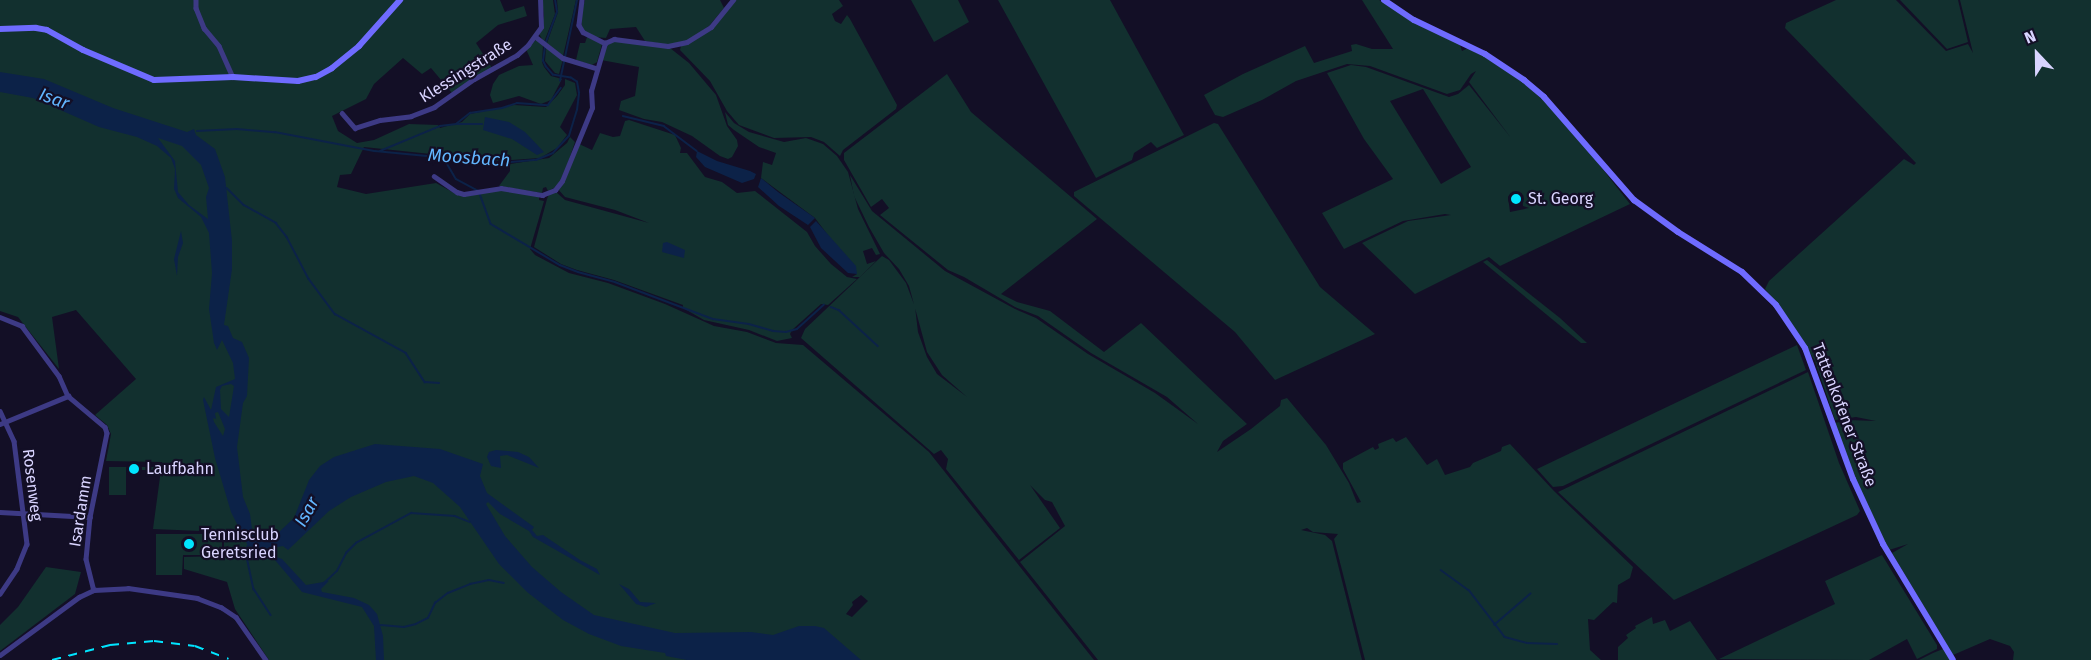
<!DOCTYPE html>
<meta charset="utf-8">
<style>
body{margin:0}
#map{position:relative;width:2091px;height:660px;overflow:hidden;background:#130f26;font-family:"Fira Sans",sans-serif}
div>[style]{position:absolute}
[style*='--x']{left:calc(var(--x)*1px);top:calc(var(--y)*1px);width:calc(var(--w)*1px);rotate:calc(var(--a)*1deg)}
.green>*{inset:0;background:#12302f}
.water>*{inset:0;background:#0c2248}
.stream>*{height:1.5px;margin:-0.75px;padding:0 0.75px;transform-origin:0.75px;border-radius:0.75px;background:#0c2248}
.street>*{height:4.5px;margin:-2.25px;padding:0 2.25px;transform-origin:2.25px;border-radius:2.25px;background:#3d3a85}
.secondary>*{height:6px;margin:-3px;padding:0 3px;transform-origin:3px;border-radius:3px;background:#6f6bff}
.rail>*{height:1.5px;margin-top:-0.75px;transform-origin:0;background:repeating-linear-gradient(90deg,#00e5ff 0 9px,transparent 0 17px)}
.dots>*{width:16px;height:16px;translate:-50% -50%;box-sizing:border-box;border:3px solid #130f26;border-radius:50%}
span{translate:-50% -50%;white-space:nowrap;text-align:center;line-height:1.15;-webkit-text-stroke:4.5px #130f26;paint-order:stroke}
.street-label{font-size:16px;color:#d9d4ff}
.poi-label{font-size:16px;color:#d9d4ff}
.left{translate:0 -50%;text-align:left}
.water-label{font-size:18px;color:#62b6ff;font-style:italic}
.north{position:absolute;left:2007px;top:24px;width:60px;height:60px;-webkit-text-stroke:4px #130f26;paint-order:stroke;rotate:338deg;font-size:16px;font-weight:700;line-height:24px;text-align:center;color:#d9d4ff}
.north::after{content:'';display:block;margin:auto;width:21px;height:27px;background:#d9d4ff;clip-path:polygon(50% 0,100% 100%,50% 72%,0 100%)}
</style>
<div id="map">
<div class="green">
<i style="clip-path:polygon(evenodd,0 0,500px 0,505px 12px,524px 6px,527px 16px,498px 25px,476px 43px,492px 68px,452px 93px,431px 68px,422px 74px,403px 58px,374px 84px,366px 99px,332px 116px,338px 131px,357px 143px,374px 140px,409px 124px,438px 125px,440px 128px,462px 122px,470px 114px,514px 105px,546px 107px,557px 96px,565px 85px,565px 79px,575px 83px,577px 95px,560px 127px,567px 135px,557px 148px,540px 158px,498px 161px,364px 147px,351px 174px,340px 175px,337px 187px,366px 194px,436px 183px,456px 194px,469px 196px,495px 189px,539px 195px,539px 200px,544px 201px,530px 249px,535px 255px,569px 273px,608px 283px,665px 304px,714px 326px,747px 332px,776px 343px,803px 345px,929px 452px,1094px 660px,269px 660px,235px 609px,227px 582px,184px 569px,184px 557px,224px 556px,224px 532px,153px 529px,162px 462px,106px 461px,111px 434px,107px 425px,95px 415px,136px 379px,76px 310px,52px 317px,59px 369px,18px 317px,0 311px,0 0,861px 595px,868px 601px,852px 617px,846px 614px,853px 605px,852px 602px,861px 595px)"></i>
<i style="clip-path:polygon(542px 0,553px 0,555px 14px,544px 42px,539px 34px,544px 16px)"></i>
<i style="clip-path:polygon(557px 0,576px 0,563px 56px,547px 43px,558px 12px)"></i>
<i style="clip-path:polygon(585px 0,720px 0,724px 8px,709px 26px,686px 42px,670px 45px,645px 41px,636px 27px,610px 29px,606px 38px,595px 37px,583px 30px,580px 17px)"></i>
<i style="clip-path:polygon(735px 0,839px 0,843px 6px,832px 14px,835px 21px,841px 24px,847px 15px,850px 19px,897px 105px,896px 109px,843px 150px,840px 156px,824px 142px,811px 137px,774px 138px,739px 125px,727px 111px,710px 81px,680px 50px,681px 46px,710px 29px)"></i>
<i style="clip-path:polygon(911px 0,958px 0,969px 22px,934px 42px)"></i>
<i style="clip-path:polygon(998px 0,1110px 0,1184px 135px,1157px 148px,1151px 142px,1134px 153px,1132px 160px,1096px 178px)"></i>
<i style="clip-path:polygon(evenodd,1362px 0,1379px 0,1460px 45px,1462px 51px,1468px 48px,1485px 57px,1524px 83px,1545px 102px,1594px 158px,1630px 204px,1500px 266px,1489px 257px,1415px 294px,1362px 243px,1408px 221px,1451px 215px,1445px 214px,1403px 221px,1344px 249px,1322px 213px,1393px 179px,1364px 139px,1327px 73px,1351px 65px,1366px 67px,1449px 97px,1458px 94px,1469px 85px,1511px 138px,1469px 82px,1476px 71px,1471px 74px,1460px 90px,1447px 94px,1370px 66px,1347px 64px,1296px 81px,1262px 100px,1223px 117px,1215px 115px,1204px 95px,1243px 74px,1305px 46px,1314px 63px,1352px 51px,1351px 45px,1356px 44px,1372px 49px,1393px 49px,1362px 0,1423px 89px,1471px 167px,1441px 184px,1390px 101px,1423px 89px,1362px 0,1513px 192px,1521px 193px,1523px 206px,1529px 208px,1510px 212px,1508px 197px,1513px 192px)"></i>
<i style="clip-path:polygon(1836px 0,1896px 0,1946px 51px,1968px 44px,1973px 53px,1960px 0,2091px 0,2091px 660px,2013px 660px,2014px 652px,2010px 646px,1990px 639px,1953px 655px,1892px 553px,1908px 544px,1889px 550px,1856px 480px,1835px 423px,1848px 420px,1876px 421px,1856px 417px,1835px 420px,1815px 361px,1786px 315px,1765px 289px,1769px 281px,1904px 159px,1914px 165px,1916px 163px,1785px 28px,1786px 23px)"></i>
<i style="clip-path:polygon(1900px 0,1958px 0,1968px 42px,1947px 49px)"></i>
<i style="clip-path:polygon(587px 37px,602px 44px,597px 62px,592px 65px,576px 60px,580px 43px,585px 43px)"></i>
<i style="clip-path:polygon(536px 40px,543px 46px,542px 62px,544px 67px,551px 76px,562px 79px,551px 100px,541px 104px,519px 96px,493px 103px,490px 95px,493px 84px,499px 75px,519px 66px,533px 65px,526px 49px)"></i>
<i style="clip-path:polygon(614px 41px,670px 48px,689px 63px,716px 95px,727px 126px,737px 140px,738px 146px,732px 157px,728px 159px,720px 156px,692px 136px,662px 122px,644px 119px,619px 110px,621px 101px,635px 96px,639px 67px,601px 60px,607px 45px)"></i>
<i style="clip-path:polygon(546px 47px,563px 59px,559px 74px,555px 73px,545px 61px)"></i>
<i style="clip-path:polygon(947px 74px,971px 112px,1097px 219px,1001px 294px,1017px 302px,1050px 311px,1104px 352px,1141px 323px,1247px 424px,1223px 441px,1217px 452px,1251px 429px,1280px 406px,1281px 400px,1287px 398px,1326px 445px,1349px 483px,1357px 503px,1361px 502px,1343px 469px,1343px 463px,1373px 447px,1375px 450px,1379px 448px,1378px 444px,1393px 438px,1396px 442px,1406px 437px,1427px 465px,1437px 459px,1445px 475px,1470px 467px,1473px 463px,1501px 451px,1502px 447px,1510px 444px,1554px 491px,1633px 567px,1630px 578px,1618px 585px,1617px 603px,1613px 602px,1594px 620px,1588px 619px,1590px 650px,1601px 660px,1365px 660px,1334px 539px,1338px 534px,1313px 532px,1307px 528px,1301px 530px,1325px 535px,1332px 541px,1362px 660px,1098px 660px,1020px 562px,1065px 526px,1052px 502px,1045px 500px,1030px 485px,1060px 528px,1019px 560px,946px 469px,948px 459px,941px 450px,934px 454px,801px 338px,805px 329px,882px 256px,889px 260px,906px 283px,915px 307px,918px 332px,927px 357px,937px 374px,967px 397px,942px 375px,927px 352px,909px 286px,899px 269px,884px 253px,869px 227px,854px 196px,850px 175px,872px 211px,945px 271px,1015px 309px,1036px 318px,1088px 354px,1155px 393px,1198px 424px,1167px 397px,1091px 353px,1038px 316px,1015px 307px,964px 277px,948px 270px,880px 215px,889px 208px,882px 199px,871px 207px,844px 160px,844px 153px)"></i>
<i style="clip-path:polygon(725px 112px,734px 123px,749px 132px,784px 142px,806px 138px,823px 144px,837px 156px,848px 172px,858px 209px,880px 254px,876px 255px,872px 248px,863px 251px,867px 264px,876px 261px,860px 277px,852px 277px,857px 274px,815px 218px,761px 178px,763px 162px,772px 165px,776px 153px,759px 147px,734px 130px,728px 125px)"></i>
<i style="clip-path:polygon(629px 120px,675px 135px,681px 148px,680px 153px,687px 153px,705px 177px,722px 182px,737px 193px,755px 191px,807px 232px,815px 246px,831px 264px,847px 277px,857px 279px,828px 305px,821px 304px,792px 330px,790px 334px,792px 338px,777px 341px,749px 330px,704px 320px,683px 308px,683px 305px,614px 280px,577px 270px,561px 264px,534px 247px,547px 199px,549px 194px,556px 192px,565px 200px,649px 223px,615px 210px,565px 197px,557px 188px,577px 143px,592px 150px,600px 133px,613px 137px,620px 136px,625px 121px)"></i>
<i style="clip-path:polygon(1214px 123px,1218px 124px,1320px 287px,1375px 334px,1275px 380px,1235px 332px,1074px 196px,1074px 192px)"></i>
<i style="clip-path:polygon(570px 137px,575px 142px,562px 180px,556px 187px,548px 191px,546px 187px,543px 188px,542px 193px,499px 186px,510px 171px,510px 164px,549px 158px,567px 143px)"></i>
<i style="clip-path:polygon(1487px 260px,1560px 318px,1587px 343px,1581px 343px,1483px 262px)"></i>
<i style="clip-path:polygon(1797px 345px,1806px 370px,1563px 486px,1553px 487px,1537px 469px)"></i>
<i style="clip-path:polygon(1808px 372px,1839px 463px,1860px 511px,1857px 515px,1674px 600px,1558px 492px)"></i>
<i style="clip-path:polygon(109px 467px,159px 467px,159px 470px,126px 470px,126px 495px,109px 495px)"></i>
<i style="clip-path:polygon(156px 534px,222px 534px,222px 555px,183px 555px,182px 575px,156px 575px)"></i>
<i style="clip-path:polygon(1882px 555px,1937px 645px,1937px 649px,1917px 659px,1907px 639px,1869px 660px,1719px 659px,1835px 604px,1825px 581px)"></i>
<i style="clip-path:polygon(46px 567px,81px 572px,75px 594px,0 651px,0 625px,18px 607px)"></i>
<i style="clip-path:polygon(1652px 617px,1653px 624px,1665px 620px,1670px 631px,1690px 621px,1717px 660px,1618px 660px,1618px 647px,1628px 638px,1626px 635px,1636px 628px,1635px 626px)"></i>
<i style="clip-path:polygon(1943px 649px,1951px 660px,1919px 660px,1933px 653px)"></i>
</div>
<div class="water">
<i style="clip-path:polygon(evenodd,0 72px,44px 79px,113px 108px,187px 132px,194px 129px,196px 135px,215px 149px,225px 177px,232px 241px,232px 269px,224px 325px,228px 326px,233px 338px,242px 342px,249px 358px,247px 396px,243px 403px,237px 447px,243px 497px,250px 514px,252px 529px,257px 534px,279px 532px,294px 518px,309px 480px,320px 466px,334px 457px,375px 444px,440px 449px,483px 464px,480px 476px,487px 493px,534px 527px,532px 530px,537px 536px,543px 535px,580px 560px,597px 569px,600px 575px,533px 537px,529px 531px,500px 514px,488px 502px,486px 504px,505px 536px,532px 567px,561px 592px,594px 615px,675px 633px,751px 632px,773px 635px,799px 626px,815px 626px,824px 628px,861px 660px,687px 660px,666px 656px,665px 653px,621px 646px,589px 634px,563px 620px,527px 592px,499px 564px,460px 507px,433px 483px,414px 476px,386px 482px,351px 497px,329px 511px,288px 550px,283px 546px,264px 549px,265px 553px,282px 559px,306px 585px,329px 581px,321px 589px,322px 592px,354px 598px,369px 605px,377px 614px,383px 636px,384px 660px,376px 660px,374px 626px,362px 607px,302px 592px,275px 560px,263px 555px,261px 549px,248px 546px,231px 512px,215px 458px,203px 400px,204px 397px,211px 410px,216px 387px,235px 379px,233px 363px,222px 340px,217px 350px,214px 343px,209px 309px,212px 273px,209px 233px,201px 217px,178px 198px,174px 189px,175px 169px,171px 158px,157px 146px,137px 137px,99px 127px,33px 98px,0 92px,0 72px,158px 138px,182px 146px,201px 165px,209px 188px,206px 197px,208px 219px,189px 205px,178px 192px,175px 161px,158px 138px,0 72px,231px 384px,234px 386px,229px 417px,221px 409px,220px 390px,222px 386px,231px 384px,0 72px,218px 412px,225px 429px,223px 436px,214px 422px,213px 418px,216px 419px,215px 413px,218px 412px)"></i>
<i style="clip-path:polygon(485px 117px,509px 122px,525px 132px,544px 152px,537px 155px,512px 139px,483px 130px)"></i>
<i style="clip-path:polygon(697px 151px,717px 161px,750px 171px,756px 174px,754px 179px,742px 183px,705px 167px,696px 157px)"></i>
<i style="clip-path:polygon(761px 178px,778px 192px,815px 218px,808px 225px,779px 206px,758px 187px)"></i>
<i style="clip-path:polygon(816px 221px,856px 266px,857px 274px,848px 273px,821px 248px,810px 227px)"></i>
<i style="clip-path:polygon(181px 231px,183px 243px,178px 257px,177px 276px,174px 259px)"></i>
<i style="clip-path:polygon(667px 242px,685px 250px,684px 258px,662px 252px,663px 243px)"></i>
<i style="clip-path:polygon(496px 450px,518px 452px,529px 457px,539px 468px,507px 455px,500px 456px,501px 468px,491px 466px,487px 457px,489px 452px)"></i>
<i style="clip-path:polygon(619px 584px,629px 589px,640px 602px,656px 603px,646px 607px,636px 604px)"></i>
</div>
<div class="stream">
<i style="--x:546;--y:42;--w:32;--a:-70"></i>
<i style="--x:557;--y:12;--w:12;--a:-99"></i>
<i style="--x:560;--y:81;--w:83;--a:-78.1"></i>
<i style="--x:623;--y:116;--w:42;--a:13.7"></i>
<i style="--x:664;--y:126;--w:41;--a:37.1"></i>
<i style="--x:456;--y:124;--w:26;--a:0"></i>
<i style="--x:197;--y:131;--w:40;--a:-2.9"></i>
<i style="--x:237;--y:129;--w:38;--a:5"></i>
<i style="--x:275;--y:132;--w:102;--a:10.8"></i>
<i style="--x:375;--y:151;--w:125;--a:5.5"></i>
<i style="--x:499;--y:163;--w:37;--a:-5"></i>
<i style="--x:536;--y:160;--w:18;--a:-22"></i>
<i style="--x:553;--y:153;--w:23;--a:-47"></i>
<i style="--x:569;--y:136;--w:27;--a:-73"></i>
<i style="--x:577;--y:110;--w:17;--a:-83"></i>
<i style="--x:579;--y:93;--w:11;--a:-100"></i>
<i style="--x:577;--y:82;--w:7;--a:-146"></i>
<i style="--x:571;--y:78;--w:18;--a:-171"></i>
<i style="--x:553;--y:75;--w:11;--a:-131"></i>
<i style="--x:546;--y:67;--w:7;--a:-117"></i>
<i style="--x:543;--y:61;--w:14;--a:-82"></i>
<i style="--x:380;--y:151;--w:65;--a:-22.6"></i>
<i style="--x:440;--y:126;--w:16;--a:-7"></i>
<i style="--x:456;--y:124;--w:18;--a:-38"></i>
<i style="--x:470;--y:113;--w:32;--a:-9"></i>
<i style="--x:502;--y:108;--w:16;--a:-18"></i>
<i style="--x:517;--y:103;--w:31;--a:4"></i>
<i style="--x:548;--y:105;--w:21;--a:-53"></i>
<i style="--x:444;--y:158;--w:24;--a:60"></i>
<i style="--x:456;--y:179;--w:26;--a:28"></i>
<i style="--x:479;--y:191;--w:35;--a:70"></i>
<i style="--x:491;--y:224;--w:80;--a:30.7"></i>
<i style="--x:560;--y:265;--w:19;--a:21"></i>
<i style="--x:578;--y:272;--w:38;--a:15"></i>
<i style="--x:615;--y:282;--w:105;--a:20.7"></i>
<i style="--x:713;--y:319;--w:36;--a:8"></i>
<i style="--x:749;--y:324;--w:25;--a:16"></i>
<i style="--x:773;--y:331;--w:13;--a:4"></i>
<i style="--x:786;--y:332;--w:11;--a:-15"></i>
<i style="--x:797;--y:329;--w:36;--a:-42"></i>
<i style="--x:227;--y:188;--w:24;--a:45"></i>
<i style="--x:244;--y:205;--w:37;--a:29"></i>
<i style="--x:276;--y:223;--w:18;--a:52"></i>
<i style="--x:287;--y:237;--w:47;--a:62.4"></i>
<i style="--x:309;--y:279;--w:44;--a:53.4"></i>
<i style="--x:335;--y:314;--w:81;--a:28.8"></i>
<i style="--x:406;--y:353;--w:35;--a:57"></i>
<i style="--x:425;--y:382;--w:14;--a:4"></i>
<i style="--x:831;--y:307;--w:9;--a:21"></i>
<i style="--x:839;--y:310;--w:53;--a:42.7"></i>
<i style="--x:248;--y:546;--w:11;--a:95"></i>
<i style="--x:247;--y:557;--w:33;--a:78"></i>
<i style="--x:254;--y:589;--w:31;--a:57"></i>
<i style="--x:1441;--y:570;--w:34;--a:36"></i>
<i style="--x:1469;--y:590;--w:59;--a:52.5"></i>
<i style="--x:1505;--y:637;--w:23;--a:15"></i>
<i style="--x:1527;--y:643;--w:30;--a:2"></i>
<i style="--x:323;--y:584;--w:19;--a:-43"></i>
<i style="--x:337;--y:571;--w:20;--a:-63"></i>
<i style="--x:346;--y:553;--w:14;--a:-45"></i>
<i style="--x:356;--y:543;--w:63;--a:-28.6"></i>
<i style="--x:411;--y:513;--w:44;--a:3.9"></i>
<i style="--x:455;--y:516;--w:16;--a:22"></i>
<i style="--x:381;--y:625;--w:23;--a:5"></i>
<i style="--x:404;--y:627;--w:12;--a:-14"></i>
<i style="--x:416;--y:624;--w:13;--a:-27"></i>
<i style="--x:428;--y:618;--w:17;--a:-65"></i>
<i style="--x:435;--y:603;--w:16;--a:-38"></i>
<i style="--x:448;--y:593;--w:24;--a:-22"></i>
<i style="--x:470;--y:584;--w:19;--a:-12"></i>
<i style="--x:489;--y:580;--w:15;--a:11"></i>
<i style="--x:1494;--y:625;--w:48;--a:-40.7"></i>
</div>
<div class="street">
<i style="--x:196;--y:0;--w:8;--a:90"></i>
<i style="--x:196;--y:8;--w:22;--a:68"></i>
<i style="--x:204;--y:28;--w:23;--a:50"></i>
<i style="--x:219;--y:46;--w:34;--a:66"></i>
<i style="--x:582;--y:0;--w:25;--a:97"></i>
<i style="--x:579;--y:25;--w:8;--a:60"></i>
<i style="--x:583;--y:32;--w:25;--a:27"></i>
<i style="--x:536;--y:37;--w:34;--a:38"></i>
<i style="--x:563;--y:58;--w:34;--a:17"></i>
<i style="--x:342;--y:113;--w:20;--a:49"></i>
<i style="--x:355;--y:128;--w:26;--a:-18"></i>
<i style="--x:380;--y:120;--w:31;--a:-7"></i>
<i style="--x:411;--y:116;--w:25;--a:-21"></i>
<i style="--x:434;--y:107;--w:49;--a:-35"></i>
<i style="--x:474;--y:79;--w:49;--a:-29.2"></i>
<i style="--x:517;--y:55;--w:15;--a:-42"></i>
<i style="--x:528;--y:45;--w:22;--a:-54"></i>
<i style="--x:541;--y:27;--w:27;--a:-92"></i>
<i style="--x:434;--y:176;--w:28;--a:35"></i>
<i style="--x:457;--y:192;--w:7;--a:16"></i>
<i style="--x:464;--y:194;--w:37;--a:-9"></i>
<i style="--x:501;--y:188;--w:42;--a:9.7"></i>
<i style="--x:542;--y:195;--w:14;--a:-21"></i>
<i style="--x:555;--y:190;--w:11;--a:-52"></i>
<i style="--x:562;--y:181;--w:79;--a:-67.7"></i>
<i style="--x:592;--y:108;--w:17;--a:-93"></i>
<i style="--x:591;--y:91;--w:50;--a:-73.7"></i>
<i style="--x:605;--y:43;--w:10;--a:-24"></i>
<i style="--x:614;--y:39;--w:54;--a:7.4"></i>
<i style="--x:668;--y:46;--w:19;--a:-12"></i>
<i style="--x:687;--y:42;--w:28;--a:-32"></i>
<i style="--x:711;--y:27;--w:35;--a:-51"></i>
<i style="--x:0;--y:317;--w:24;--a:22"></i>
<i style="--x:22;--y:326;--w:62;--a:53.5"></i>
<i style="--x:59;--y:376;--w:22;--a:66"></i>
<i style="--x:68;--y:396;--w:48;--a:40"></i>
<i style="--x:105;--y:427;--w:6;--a:72"></i>
<i style="--x:107;--y:433;--w:86;--a:101.4"></i>
<i style="--x:90;--y:517;--w:42;--a:95.4"></i>
<i style="--x:86;--y:559;--w:32;--a:76"></i>
<i style="--x:0;--y:411;--w:33;--a:65"></i>
<i style="--x:14;--y:441;--w:104;--a:82.8"></i>
<i style="--x:27;--y:544;--w:27;--a:112"></i>
<i style="--x:17;--y:569;--w:30;--a:124"></i>
<i style="--x:0;--y:424;--w:74;--a:-22.4"></i>
<i style="--x:0;--y:512;--w:90;--a:3.2"></i>
<i style="--x:0;--y:655;--w:98;--a:-36.3"></i>
<i style="--x:79;--y:597;--w:17;--a:-25"></i>
<i style="--x:94;--y:590;--w:34;--a:-3"></i>
<i style="--x:128;--y:588;--w:70;--a:8.2"></i>
<i style="--x:197;--y:598;--w:26;--a:21"></i>
<i style="--x:221;--y:607;--w:18;--a:34"></i>
<i style="--x:236;--y:617;--w:52;--a:55.1"></i>
</div>
<div class="secondary">
<i style="--x:1384;--y:0;--w:36;--a:34"></i>
<i style="--x:1414;--y:20;--w:79;--a:25.6"></i>
<i style="--x:1485;--y:54;--w:47;--a:33.7"></i>
<i style="--x:1524;--y:80;--w:26;--a:40"></i>
<i style="--x:1544;--y:97;--w:137;--a:48.9"></i>
<i style="--x:1634;--y:200;--w:54;--a:36"></i>
<i style="--x:1678;--y:232;--w:75;--a:32"></i>
<i style="--x:1742;--y:272;--w:47;--a:44.1"></i>
<i style="--x:1776;--y:305;--w:52;--a:56"></i>
<i style="--x:1805;--y:348;--w:140;--a:69.9"></i>
<i style="--x:1853;--y:479;--w:72;--a:65.2"></i>
<i style="--x:1883;--y:544;--w:135;--a:58.9"></i>
<i style="--x:0;--y:29;--w:36;--a:-2"></i>
<i style="--x:36;--y:28;--w:11;--a:10"></i>
<i style="--x:47;--y:30;--w:41;--a:29.1"></i>
<i style="--x:83;--y:50;--w:77;--a:22.9"></i>
<i style="--x:154;--y:80;--w:79;--a:-2.2"></i>
<i style="--x:233;--y:77;--w:65;--a:3.5"></i>
<i style="--x:298;--y:81;--w:18;--a:-13"></i>
<i style="--x:316;--y:77;--w:18;--a:-29"></i>
<i style="--x:332;--y:68;--w:35;--a:-39"></i>
<i style="--x:359;--y:46;--w:62;--a:-48.3"></i>
</div>
<div class="rail">
<i style="--x:52;--y:660;--w:60;--a:-14.5"></i>
<i style="--x:110;--y:645;--w:44;--a:-5.2"></i>
<i style="--x:154;--y:641;--w:41;--a:7"></i>
<i style="--x:195;--y:646;--w:36;--a:21"></i>
</div>
<div class="dots">
<i style="left:1516px;top:199px;background:#00e5ff"></i>
<i style="left:134px;top:469px;background:#00e5ff"></i>
<i style="left:189px;top:544px;background:#00e5ff"></i>
</div>
<div class="street-label">
<span style="left:466px;top:71px;rotate:-32deg">Klessingstraße</span>
<span style="left:1844px;top:415px;rotate:69deg">Tattenkofener Straße</span>
<span style="left:32px;top:485px;rotate:83deg">Rosenweg</span>
<span style="left:81px;top:511px;rotate:-81deg">Isardamm</span>
</div>
<div class="poi-label">
<span class="left" style="left:1528px;top:199px">St. Georg</span>
<span class="left" style="left:146px;top:469px">Laufbahn</span>
<span class="left" style="left:201px;top:544px">Tennisclub<br>Geretsried</span>
</div>
<div class="water-label">
<span style="left:54px;top:99px;rotate:20deg">Isar</span>
<span style="left:469px;top:158px;rotate:4deg">Moosbach</span>
<span style="left:307px;top:512px;rotate:-61deg">Isar</span>
</div>
<div class="north">N</div>
</div>
